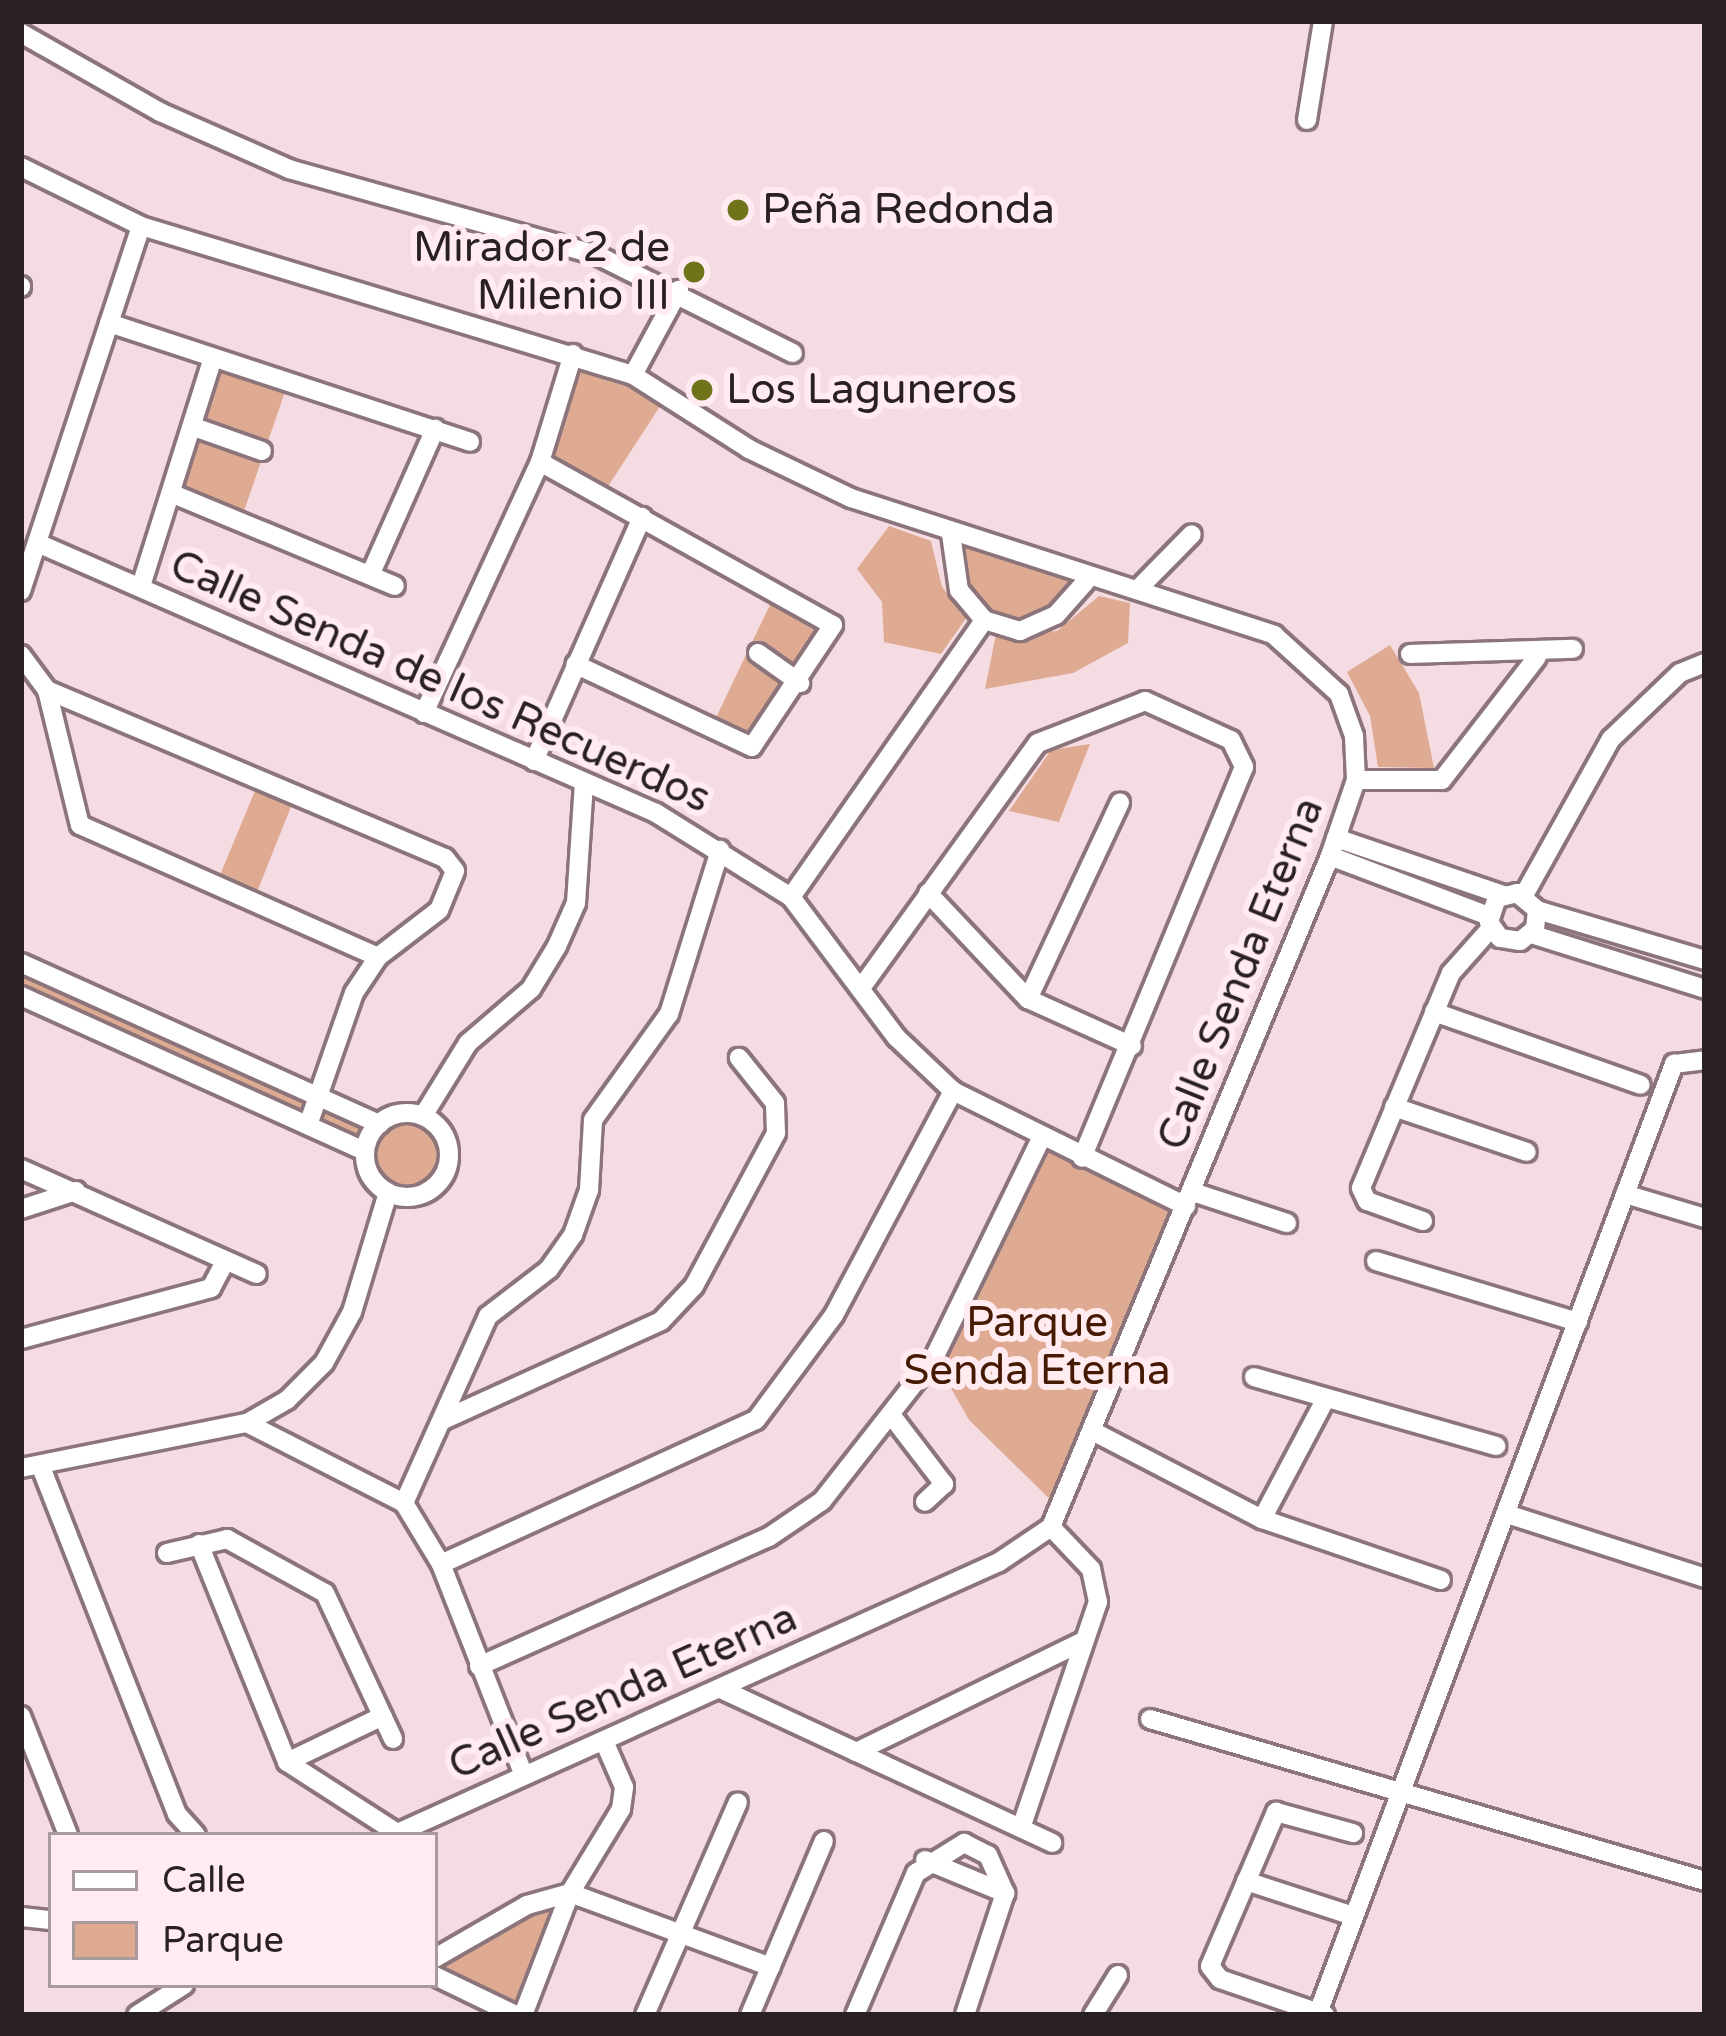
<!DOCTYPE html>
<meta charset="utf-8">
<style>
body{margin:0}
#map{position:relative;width:1726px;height:2036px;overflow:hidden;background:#f5dce2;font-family:"Varela Round",sans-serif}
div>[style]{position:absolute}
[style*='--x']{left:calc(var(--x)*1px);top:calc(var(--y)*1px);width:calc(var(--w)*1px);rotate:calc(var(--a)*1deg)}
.green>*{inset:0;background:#dfaa92}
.roads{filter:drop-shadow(3px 0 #8b757b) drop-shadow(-3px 0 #8b757b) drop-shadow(0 3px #8b757b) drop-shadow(0 -3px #8b757b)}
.minor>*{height:18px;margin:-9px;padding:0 9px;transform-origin:9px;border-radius:9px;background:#fff}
.minor>.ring{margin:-9px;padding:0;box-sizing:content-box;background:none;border:18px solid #fff;border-radius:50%}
.dots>*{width:33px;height:33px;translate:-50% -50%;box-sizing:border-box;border:6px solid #ffebf0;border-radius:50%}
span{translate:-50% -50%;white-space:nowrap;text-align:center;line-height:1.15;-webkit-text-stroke:12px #ffebf0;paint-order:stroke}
.poi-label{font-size:42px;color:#292023}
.left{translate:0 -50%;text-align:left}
.right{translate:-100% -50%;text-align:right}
.street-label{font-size:42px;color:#292023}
.park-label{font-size:42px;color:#461a02}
.frame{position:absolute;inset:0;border:24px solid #292023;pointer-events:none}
.legend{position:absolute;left:48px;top:1832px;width:390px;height:156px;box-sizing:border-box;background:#ffebf0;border:3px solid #a99a9e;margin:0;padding:15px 21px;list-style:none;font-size:36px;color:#292023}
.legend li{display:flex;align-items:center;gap:24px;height:60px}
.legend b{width:60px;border:3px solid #a99a9e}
</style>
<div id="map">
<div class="green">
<i style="clip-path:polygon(573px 354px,668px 394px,603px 494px,540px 462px)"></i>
<i style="clip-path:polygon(215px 367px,286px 389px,242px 517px,177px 490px)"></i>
<i style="clip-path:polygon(889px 526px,931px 541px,942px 587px,967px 617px,941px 654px,884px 642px,882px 602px,857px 569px)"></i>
<i style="clip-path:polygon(951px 534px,1088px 579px,1020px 631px,984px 620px,959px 590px)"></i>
<i style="clip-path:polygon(777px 590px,827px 616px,760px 742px,712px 726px)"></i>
<i style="clip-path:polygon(1099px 596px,1130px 603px,1128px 643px,1073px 673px,985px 689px,996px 634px,1057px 631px)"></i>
<i style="clip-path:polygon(1390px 645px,1419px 693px,1434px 768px,1378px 767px,1370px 716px,1347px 672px)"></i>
<i style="clip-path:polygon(1090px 744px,1059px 822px,1009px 811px,1051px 750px)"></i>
<i style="clip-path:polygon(260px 779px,296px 794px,253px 902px,215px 887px)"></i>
<i style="clip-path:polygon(21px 963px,378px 1123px,423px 1116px,447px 1139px,448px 1168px,416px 1197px,388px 1193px,369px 1176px,364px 1151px,21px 996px)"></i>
<i style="clip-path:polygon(1041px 1139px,1186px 1206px,1060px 1509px,969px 1420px,934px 1358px)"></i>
<i style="clip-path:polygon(570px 1893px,523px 2015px,435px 1976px,435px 1958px)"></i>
</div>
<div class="roads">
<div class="minor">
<i style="--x:21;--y:33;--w:160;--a:29.6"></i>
<i style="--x:160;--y:112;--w:141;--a:23.8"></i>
<i style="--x:289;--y:169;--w:320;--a:15.6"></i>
<i style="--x:597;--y:255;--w:219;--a:26.6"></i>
<i style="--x:1307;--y:120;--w:100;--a:-80.8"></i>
<i style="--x:21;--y:167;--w:134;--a:26.2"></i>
<i style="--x:141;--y:226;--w:514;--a:16.85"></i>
<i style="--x:633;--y:375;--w:138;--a:32.5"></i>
<i style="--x:749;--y:449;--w:113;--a:25.7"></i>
<i style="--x:851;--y:498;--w:445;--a:17.9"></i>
<i style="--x:1274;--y:635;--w:88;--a:42.2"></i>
<i style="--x:1339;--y:694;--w:45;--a:70.3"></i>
<i style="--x:1354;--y:736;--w:44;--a:87.4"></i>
<i style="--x:1356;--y:780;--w:80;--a:108.9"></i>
<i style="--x:1330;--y:856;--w:727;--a:112.58"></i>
<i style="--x:1051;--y:1527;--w:63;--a:146.1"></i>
<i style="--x:999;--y:1562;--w:665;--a:155.75"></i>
<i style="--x:21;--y:286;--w:1;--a:90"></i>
<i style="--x:109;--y:323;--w:380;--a:18.2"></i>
<i style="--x:633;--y:375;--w:97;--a:-61.6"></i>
<i style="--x:194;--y:427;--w:72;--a:19.4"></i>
<i style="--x:540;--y:462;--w:335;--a:29.1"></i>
<i style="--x:833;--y:625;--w:146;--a:123.6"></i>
<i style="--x:752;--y:747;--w:195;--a:-154.9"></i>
<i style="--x:173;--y:494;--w:240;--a:22.5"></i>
<i style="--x:951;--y:534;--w:57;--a:81.9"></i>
<i style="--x:959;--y:590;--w:39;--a:50"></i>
<i style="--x:984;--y:620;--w:38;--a:17"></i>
<i style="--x:1020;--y:631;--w:39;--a:-24"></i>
<i style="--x:1056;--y:615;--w:48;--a:-48.4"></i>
<i style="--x:42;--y:545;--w:670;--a:23.58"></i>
<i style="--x:656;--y:813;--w:159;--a:31.9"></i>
<i style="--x:791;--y:897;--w:176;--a:53.1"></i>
<i style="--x:897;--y:1038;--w:77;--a:43.4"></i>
<i style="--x:953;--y:1091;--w:260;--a:26.3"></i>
<i style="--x:371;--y:573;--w:158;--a:-66"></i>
<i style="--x:141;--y:586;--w:239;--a:-72.5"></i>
<i style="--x:1137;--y:590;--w:78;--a:-45.5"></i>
<i style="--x:21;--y:591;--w:384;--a:-71.8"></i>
<i style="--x:758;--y:653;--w:52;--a:35.5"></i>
<i style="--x:1410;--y:654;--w:163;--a:-1.8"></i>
<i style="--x:21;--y:655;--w:44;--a:53.4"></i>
<i style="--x:47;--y:690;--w:139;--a:76.3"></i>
<i style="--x:80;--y:825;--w:326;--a:23.9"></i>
<i style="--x:47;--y:690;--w:432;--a:22.9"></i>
<i style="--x:445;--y:858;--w:16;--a:52"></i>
<i style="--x:455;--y:871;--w:42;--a:112.3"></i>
<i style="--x:439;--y:910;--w:77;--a:142.4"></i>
<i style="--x:378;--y:957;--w:43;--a:123.7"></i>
<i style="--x:354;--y:993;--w:140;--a:109.2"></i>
<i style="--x:424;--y:713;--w:277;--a:-65.2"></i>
<i style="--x:540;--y:462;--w:113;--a:-73"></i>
<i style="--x:534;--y:761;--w:267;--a:-66.1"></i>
<i style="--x:1356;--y:780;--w:86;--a:0"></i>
<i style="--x:1442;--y:780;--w:155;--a:-52.3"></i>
<i style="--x:1336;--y:838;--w:176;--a:18.8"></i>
<i style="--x:1330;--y:856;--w:170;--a:20.7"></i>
<i style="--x:928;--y:893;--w:146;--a:46.7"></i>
<i style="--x:1028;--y:999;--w:114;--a:24.3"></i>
<i style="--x:1524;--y:895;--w:179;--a:-60.9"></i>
<i style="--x:1611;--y:739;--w:95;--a:-43.7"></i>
<i style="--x:1680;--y:673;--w:27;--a:-22"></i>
<i style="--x:791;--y:897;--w:338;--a:-55.1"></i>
<i style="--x:1537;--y:910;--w:19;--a:96"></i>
<i style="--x:1535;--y:929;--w:19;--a:141"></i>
<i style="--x:1520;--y:941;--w:20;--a:-171"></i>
<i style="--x:1500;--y:938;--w:19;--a:-125"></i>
<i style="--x:1489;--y:922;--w:25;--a:-72"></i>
<i style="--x:1497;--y:898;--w:21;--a:-14"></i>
<i style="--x:1517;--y:893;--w:26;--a:40"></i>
<i style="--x:1537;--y:910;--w:175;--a:16.6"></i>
<i style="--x:1531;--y:934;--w:182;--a:17.5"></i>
<i style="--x:21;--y:963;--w:393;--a:24.2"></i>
<i style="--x:861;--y:988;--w:302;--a:-54.2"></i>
<i style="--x:1038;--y:743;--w:115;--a:-21.4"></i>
<i style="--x:1145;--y:701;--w:94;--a:24.4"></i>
<i style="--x:1231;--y:740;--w:30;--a:64"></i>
<i style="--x:1244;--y:767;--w:423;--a:112.5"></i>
<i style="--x:21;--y:996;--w:377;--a:24.3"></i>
<i style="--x:1028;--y:999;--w:217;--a:-64.9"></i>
<i style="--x:1434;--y:1012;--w:219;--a:19.4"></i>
<i style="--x:1394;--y:1107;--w:140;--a:18.7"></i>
<i class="ring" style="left:365px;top:1113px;width:66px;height:66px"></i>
<i style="--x:423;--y:1116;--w:86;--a:-58.3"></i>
<i style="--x:468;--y:1043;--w:83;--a:-40.6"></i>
<i style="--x:531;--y:989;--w:50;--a:-58.8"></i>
<i style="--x:557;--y:946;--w:47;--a:-66.2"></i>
<i style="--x:576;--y:903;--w:119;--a:-86.2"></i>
<i style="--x:21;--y:1169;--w:258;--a:24"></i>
<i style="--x:1193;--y:1192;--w:99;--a:18.3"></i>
<i style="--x:1625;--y:1194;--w:84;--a:16.7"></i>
<i style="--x:21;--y:1209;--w:58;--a:-18.1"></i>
<i style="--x:1423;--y:1221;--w:59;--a:-160.3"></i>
<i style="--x:1367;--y:1201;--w:14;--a:-115"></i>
<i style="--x:1361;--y:1188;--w:233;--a:-67.3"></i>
<i style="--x:1451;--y:973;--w:60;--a:-48.4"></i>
<i style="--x:1376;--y:1261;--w:211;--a:16.8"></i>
<i style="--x:21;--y:1339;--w:197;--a:-15"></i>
<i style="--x:211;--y:1288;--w:30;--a:-62"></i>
<i style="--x:1254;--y:1377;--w:252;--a:15.9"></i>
<i style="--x:443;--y:1420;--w:239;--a:-24.4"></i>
<i style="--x:661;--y:1321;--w:48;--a:-46.7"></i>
<i style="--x:694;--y:1286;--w:174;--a:-61.8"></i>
<i style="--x:776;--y:1133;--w:30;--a:-92"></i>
<i style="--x:775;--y:1103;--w:58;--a:-128.7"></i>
<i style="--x:895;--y:1420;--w:81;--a:52.6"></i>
<i style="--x:944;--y:1484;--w:26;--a:137"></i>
<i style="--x:247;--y:1423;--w:176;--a:27"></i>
<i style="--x:404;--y:1503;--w:71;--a:58.8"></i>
<i style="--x:441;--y:1564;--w:222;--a:68.6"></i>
<i style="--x:1096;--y:1433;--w:187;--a:27.4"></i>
<i style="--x:1262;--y:1519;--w:189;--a:18.8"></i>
<i style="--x:41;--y:1467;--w:373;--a:68.6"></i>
<i style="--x:177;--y:1814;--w:28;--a:48"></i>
<i style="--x:21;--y:1468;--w:230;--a:-11.3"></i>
<i style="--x:247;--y:1423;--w:46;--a:-29.9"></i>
<i style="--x:287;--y:1400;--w:52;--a:-45"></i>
<i style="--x:324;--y:1363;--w:58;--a:-61.2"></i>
<i style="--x:352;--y:1312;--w:124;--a:-73.2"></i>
<i style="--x:404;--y:1503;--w:205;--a:-65.8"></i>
<i style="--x:488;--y:1316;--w:77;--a:-37.6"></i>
<i style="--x:549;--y:1269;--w:42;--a:-54.8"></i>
<i style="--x:573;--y:1235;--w:48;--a:-70.4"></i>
<i style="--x:589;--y:1190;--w:70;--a:-86.7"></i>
<i style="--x:593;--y:1120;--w:130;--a:-54.4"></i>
<i style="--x:669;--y:1014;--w:172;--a:-72.7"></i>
<i style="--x:1507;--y:1514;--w:208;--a:17.9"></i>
<i style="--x:1262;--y:1519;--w:135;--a:-62.1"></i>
<i style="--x:199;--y:1544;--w:235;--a:68"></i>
<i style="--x:287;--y:1762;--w:131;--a:32.8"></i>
<i style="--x:167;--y:1553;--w:62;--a:-13.1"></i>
<i style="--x:227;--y:1539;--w:112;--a:28.9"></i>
<i style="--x:325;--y:1593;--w:161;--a:65"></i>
<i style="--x:441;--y:1564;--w:346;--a:-24.6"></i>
<i style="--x:756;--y:1420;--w:131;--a:-53.4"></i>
<i style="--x:834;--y:1315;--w:254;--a:-62"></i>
<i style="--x:479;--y:1666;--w:317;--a:-24"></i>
<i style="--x:769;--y:1537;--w:64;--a:-34.2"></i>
<i style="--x:822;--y:1501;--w:182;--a:-51.9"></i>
<i style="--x:934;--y:1358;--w:244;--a:-64"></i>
<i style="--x:723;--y:1690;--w:363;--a:24.9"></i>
<i style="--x:21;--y:1716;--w:128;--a:68.4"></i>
<i style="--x:1150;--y:1719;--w:578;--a:16.27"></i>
<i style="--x:856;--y:1752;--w:254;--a:-26"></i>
<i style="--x:287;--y:1762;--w:106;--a:-25.6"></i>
<i style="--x:1021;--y:1828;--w:239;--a:-71.2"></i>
<i style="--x:1098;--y:1602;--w:34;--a:-102"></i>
<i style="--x:1091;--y:1569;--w:58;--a:-133.6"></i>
<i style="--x:925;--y:1860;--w:87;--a:22.4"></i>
<i style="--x:1246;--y:1881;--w:113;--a:18.1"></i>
<i style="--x:570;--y:1893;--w:214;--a:20.2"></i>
<i style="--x:21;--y:1917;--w:30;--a:6"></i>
<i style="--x:435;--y:1958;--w:106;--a:-29.9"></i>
<i style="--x:527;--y:1905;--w:45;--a:-15.6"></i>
<i style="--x:435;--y:1976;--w:90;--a:25.7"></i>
<i style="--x:1318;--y:2013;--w:1014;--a:-69.44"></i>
<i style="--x:1674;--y:1064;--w:31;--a:-7"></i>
<i style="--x:137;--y:2015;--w:56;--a:-32.6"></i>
<i style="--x:523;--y:2015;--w:131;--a:-68.9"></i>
<i style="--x:570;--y:1893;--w:98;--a:-58.7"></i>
<i style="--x:621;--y:1809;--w:22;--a:-82"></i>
<i style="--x:624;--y:1787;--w:50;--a:-113.5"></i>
<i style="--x:645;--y:2015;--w:232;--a:-66.4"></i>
<i style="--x:750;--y:2015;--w:189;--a:-67"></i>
<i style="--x:855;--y:2015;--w:155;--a:-66.8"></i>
<i style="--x:916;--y:1873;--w:57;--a:-32"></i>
<i style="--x:964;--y:1843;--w:27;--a:27"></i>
<i style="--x:988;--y:1855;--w:42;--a:65.9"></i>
<i style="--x:1005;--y:1893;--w:128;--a:108.2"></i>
<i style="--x:1093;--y:2015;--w:47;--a:-58"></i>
<i style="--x:1325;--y:2015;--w:111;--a:-161.1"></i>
<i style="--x:1220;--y:1979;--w:16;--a:-128"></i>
<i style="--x:1210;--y:1966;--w:168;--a:-66.8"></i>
<i style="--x:1276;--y:1812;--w:80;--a:15.3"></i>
</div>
</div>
<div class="dots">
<i style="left:738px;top:210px;background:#6f741b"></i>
<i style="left:694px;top:272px;background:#6f741b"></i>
<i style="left:702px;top:390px;background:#6f741b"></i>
</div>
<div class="poi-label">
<span class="left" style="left:762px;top:210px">Peña Redonda</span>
<span class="right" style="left:670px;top:272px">Mirador 2 de<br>Milenio III</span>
<span class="left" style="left:726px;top:390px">Los Laguneros</span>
</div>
<div class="street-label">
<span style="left:440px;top:682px;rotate:24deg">Calle Senda de los Recuerdos</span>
<span style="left:1241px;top:974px;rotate:-68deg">Calle Senda Eterna</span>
<span style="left:623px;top:1692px;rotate:-24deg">Calle Senda Eterna</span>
</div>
<div class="park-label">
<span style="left:1037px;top:1347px">Parque<br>Senda Eterna</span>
</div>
<div class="frame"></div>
<ul class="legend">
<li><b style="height:15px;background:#fff"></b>Calle</li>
<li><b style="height:33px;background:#dfaa92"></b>Parque</li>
</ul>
</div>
